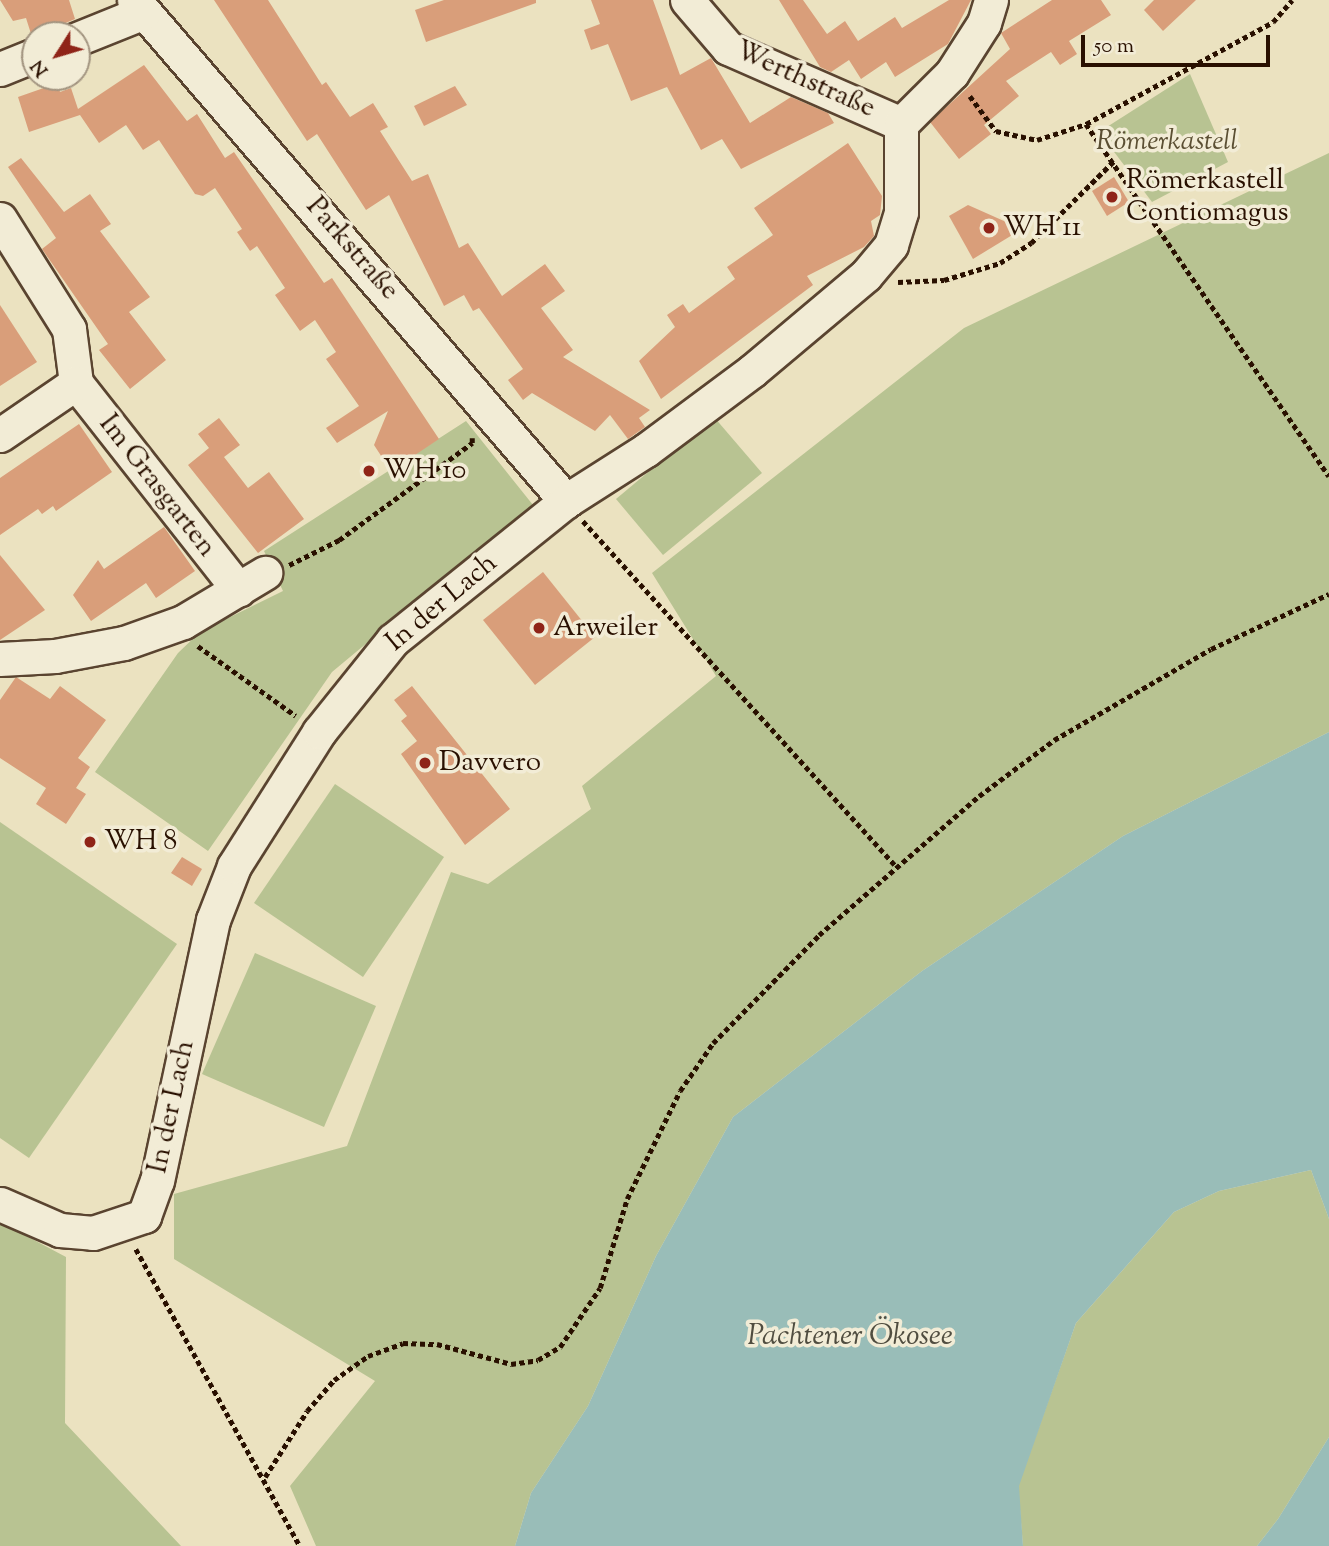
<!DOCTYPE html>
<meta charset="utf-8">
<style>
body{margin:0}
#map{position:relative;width:1329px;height:1546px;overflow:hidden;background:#ebe2c0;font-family:"Sorts Mill Goudy",serif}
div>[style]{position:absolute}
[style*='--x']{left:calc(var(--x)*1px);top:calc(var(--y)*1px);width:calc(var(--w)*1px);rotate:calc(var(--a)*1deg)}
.green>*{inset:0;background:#b8c392}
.water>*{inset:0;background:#99bdb8}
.building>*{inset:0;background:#d99e7a}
.path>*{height:4.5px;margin-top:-2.25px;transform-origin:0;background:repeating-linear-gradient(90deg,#291000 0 5px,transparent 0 8.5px)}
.roads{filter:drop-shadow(2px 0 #5a4430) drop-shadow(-2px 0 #5a4430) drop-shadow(0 2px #5a4430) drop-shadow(0 -2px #5a4430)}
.minor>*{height:33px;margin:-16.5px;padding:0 16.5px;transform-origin:16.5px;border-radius:16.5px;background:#f2ecd6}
.dots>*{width:19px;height:19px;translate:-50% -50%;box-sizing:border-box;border:4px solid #f2ecd6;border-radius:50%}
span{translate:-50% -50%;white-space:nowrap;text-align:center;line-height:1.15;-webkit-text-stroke:7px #f2ecd6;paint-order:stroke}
.street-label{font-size:28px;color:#291000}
.park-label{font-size:28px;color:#5b4f33;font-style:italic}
.poi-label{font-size:28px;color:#291000}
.left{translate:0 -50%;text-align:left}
.water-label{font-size:30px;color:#504d40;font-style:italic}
.north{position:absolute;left:21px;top:21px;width:70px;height:70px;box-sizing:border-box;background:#f2ecd6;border:2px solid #a29480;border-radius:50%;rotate:233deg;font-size:19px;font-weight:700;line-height:28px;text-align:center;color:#291000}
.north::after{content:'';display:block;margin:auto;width:24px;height:32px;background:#8f2418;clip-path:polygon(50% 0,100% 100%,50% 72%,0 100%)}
.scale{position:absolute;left:1081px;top:35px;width:189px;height:32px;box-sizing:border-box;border:4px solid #291000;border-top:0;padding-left:9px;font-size:21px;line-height:24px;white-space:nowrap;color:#291000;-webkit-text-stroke:5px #f2ecd6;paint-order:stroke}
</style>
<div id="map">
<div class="green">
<i style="clip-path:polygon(1190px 74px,1228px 162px,1152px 202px,1099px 132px)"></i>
<i style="clip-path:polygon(1329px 153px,1329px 732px,1123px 836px,922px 971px,733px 1117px,656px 1256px,588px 1406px,531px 1493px,515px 1546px,316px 1546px,290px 1486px,375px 1381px,174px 1259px,174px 1194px,347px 1146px,451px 872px,488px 884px,591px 809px,582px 786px,716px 676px,652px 573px,964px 328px)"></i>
<i style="clip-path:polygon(714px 417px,762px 473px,663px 555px,616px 499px)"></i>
<i style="clip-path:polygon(466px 421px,533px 505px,332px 672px,208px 851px,95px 772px,178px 653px,200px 632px,283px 591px,264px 551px)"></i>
<i style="clip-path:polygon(335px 784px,444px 857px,363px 977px,254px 903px)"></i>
<i style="clip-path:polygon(0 822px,177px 944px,29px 1158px,0 1138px)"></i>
<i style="clip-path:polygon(255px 953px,376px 1006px,324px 1127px,202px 1074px)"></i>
<i style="clip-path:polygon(1311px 1170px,1329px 1219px,1329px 1437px,1278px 1519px,1257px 1546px,1023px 1546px,1018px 1486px,1076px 1323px,1174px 1212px,1219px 1191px)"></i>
<i style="clip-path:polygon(0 1222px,66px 1257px,65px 1423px,181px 1546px,0 1546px)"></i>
</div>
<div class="water">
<i style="clip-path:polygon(1329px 732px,1329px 1219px,1311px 1170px,1219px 1191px,1174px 1212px,1076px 1323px,1019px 1486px,1023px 1546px,515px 1546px,531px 1493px,588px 1406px,656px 1256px,733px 1117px,922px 971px,1123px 836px)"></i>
<i style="clip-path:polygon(1329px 1437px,1329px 1546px,1257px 1546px,1278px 1519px)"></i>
</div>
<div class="building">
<i style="clip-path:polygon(0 0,69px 0,75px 19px,32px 37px,26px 18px,13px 21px)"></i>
<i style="clip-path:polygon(214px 0,268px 0,322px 85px,326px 82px,350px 117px,373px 103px,388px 127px,380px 131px,412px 181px,428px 174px,459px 248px,468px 243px,502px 296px,545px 264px,565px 291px,541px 308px,573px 350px,563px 357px,650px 410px,639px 418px,645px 427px,628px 439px,610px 415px,595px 431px,532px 393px,523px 400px,508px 380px,523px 369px,479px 308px,473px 311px,464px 295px,444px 306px,389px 195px,366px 210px,317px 134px,307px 141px)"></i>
<i style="clip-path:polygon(444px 0,536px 0,536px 3px,426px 42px,415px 10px)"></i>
<i style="clip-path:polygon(591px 0,653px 0,680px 75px,711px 58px,750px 123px,791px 97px,828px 113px,834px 123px,741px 169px,722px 139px,701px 150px,667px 87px,631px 101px,608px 44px,591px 50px,584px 30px,600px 24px)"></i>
<i style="clip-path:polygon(779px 0,803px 0,827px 34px,845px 21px,858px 41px,895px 17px,902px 28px,949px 0,971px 0,948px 44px,895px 77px,886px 62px,861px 79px,849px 60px,831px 72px,820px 67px)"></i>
<i style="clip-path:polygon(1052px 0,1101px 0,1111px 15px,1069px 41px,1077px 54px,1060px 65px,1051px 52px,1006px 81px,1019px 96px,984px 125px,991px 134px,959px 159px,930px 122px,1010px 49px,1001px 33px)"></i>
<i style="clip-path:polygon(1154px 0,1196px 0,1163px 31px,1144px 10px)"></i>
<i style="clip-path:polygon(144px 65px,187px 121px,197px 114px,225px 158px,234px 152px,324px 283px,332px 278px,439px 439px,391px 471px,374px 445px,388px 411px,337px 443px,326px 428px,359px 406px,326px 359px,336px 352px,315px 320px,300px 331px,275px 295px,285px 288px,257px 246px,250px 251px,237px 232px,242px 229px,215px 188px,203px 196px,195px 194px,159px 140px,143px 150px,126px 125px,99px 143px,80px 115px,29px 132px,18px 97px,58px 83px,60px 92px,71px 88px,78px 109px)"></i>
<i style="clip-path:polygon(455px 86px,467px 105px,424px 126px,414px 106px)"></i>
<i style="clip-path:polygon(848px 143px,882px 196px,880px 215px,871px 221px,874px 236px,864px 247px,807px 276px,813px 285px,661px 399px,639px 361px,675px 327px,667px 315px,683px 304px,689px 313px,735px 279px,727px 267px,773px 235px,754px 208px)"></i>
<i style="clip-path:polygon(21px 158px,64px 212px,90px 194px,111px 224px,100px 231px,150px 297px,129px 312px,166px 360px,130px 389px,99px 350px,108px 344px,42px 249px,56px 238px,8px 167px)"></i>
<i style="clip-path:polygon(1114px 177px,1129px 202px,1107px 216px,1092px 191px)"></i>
<i style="clip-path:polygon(968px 205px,1022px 229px,973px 259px,949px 216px)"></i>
<i style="clip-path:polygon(0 305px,37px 362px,0 386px)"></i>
<i style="clip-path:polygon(219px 418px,240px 445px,224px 457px,248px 488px,269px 472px,304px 519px,258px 553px,188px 465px,209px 448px,198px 434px)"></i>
<i style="clip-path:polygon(79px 424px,112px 472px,56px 511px,53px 506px,42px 514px,38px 509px,0 535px,0 478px)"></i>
<i style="clip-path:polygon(164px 527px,195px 571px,156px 598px,146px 583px,91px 621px,73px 595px,98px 560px,104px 569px)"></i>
<i style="clip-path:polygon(0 555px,45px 610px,0 640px)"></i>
<i style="clip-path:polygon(543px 572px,595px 637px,535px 685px,483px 620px)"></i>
<i style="clip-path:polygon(16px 677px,50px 699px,60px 686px,106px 720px,78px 758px,90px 767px,76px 788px,86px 794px,66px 824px,36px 804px,46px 788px,0 758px,0 700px)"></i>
<i style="clip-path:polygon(412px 686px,510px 809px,465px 845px,401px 754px,417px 741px,401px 721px,407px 716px,394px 700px)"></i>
<i style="clip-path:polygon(182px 857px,202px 869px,192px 886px,171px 873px)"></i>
</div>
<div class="path">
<i style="--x:970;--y:96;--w:44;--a:53.4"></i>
<i style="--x:996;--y:131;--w:42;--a:12.4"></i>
<i style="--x:1037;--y:140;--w:52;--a:-18.1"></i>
<i style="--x:1086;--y:124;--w:213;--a:-28.6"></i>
<i style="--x:1273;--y:22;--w:29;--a:-49"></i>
<i style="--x:1086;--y:124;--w:428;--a:55.4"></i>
<i style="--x:898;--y:282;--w:46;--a:-2.5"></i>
<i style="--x:944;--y:280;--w:59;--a:-16.9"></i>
<i style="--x:1000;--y:263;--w:37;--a:-33"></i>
<i style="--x:1031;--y:243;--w:117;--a:-44.7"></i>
<i style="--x:583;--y:521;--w:464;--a:47.8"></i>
<i style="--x:289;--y:565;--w:56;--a:-26.6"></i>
<i style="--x:339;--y:540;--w:165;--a:-36.1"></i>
<i style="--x:472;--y:443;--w:5;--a:-90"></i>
<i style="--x:198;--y:646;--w:120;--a:35.5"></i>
<i style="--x:136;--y:1249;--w:339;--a:61.1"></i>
<i style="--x:265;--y:1477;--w:78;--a:-57.5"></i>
<i style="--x:307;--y:1411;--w:41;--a:-48.9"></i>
<i style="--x:334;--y:1380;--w:42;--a:-35.2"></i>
<i style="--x:368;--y:1356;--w:37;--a:-20"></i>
<i style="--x:403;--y:1343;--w:34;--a:2"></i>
<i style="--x:437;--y:1344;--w:77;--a:15.1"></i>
<i style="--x:511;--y:1364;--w:27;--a:-8"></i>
<i style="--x:538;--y:1360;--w:26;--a:-31"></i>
<i style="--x:560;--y:1347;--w:71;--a:-55.9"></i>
<i style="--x:600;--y:1288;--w:93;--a:-73.1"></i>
<i style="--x:627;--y:1199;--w:120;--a:-63.9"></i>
<i style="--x:680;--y:1091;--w:58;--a:-55.5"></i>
<i style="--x:713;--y:1043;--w:151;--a:-45.5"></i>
<i style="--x:819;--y:935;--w:212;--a:-41"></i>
<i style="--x:979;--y:796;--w:94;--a:-36.7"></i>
<i style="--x:1054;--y:740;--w:181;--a:-30.1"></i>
<i style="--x:1211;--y:649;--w:130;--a:-25"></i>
</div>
<div class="roads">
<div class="minor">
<i style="--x:134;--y:0;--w:662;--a:49.23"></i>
<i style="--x:687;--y:0;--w:63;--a:49.5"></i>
<i style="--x:728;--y:48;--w:189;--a:23.7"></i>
<i style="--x:77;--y:39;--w:72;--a:-21.9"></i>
<i style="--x:0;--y:69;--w:38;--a:-22"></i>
<i style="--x:0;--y:219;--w:130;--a:57.9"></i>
<i style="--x:69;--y:329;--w:54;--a:82.6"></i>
<i style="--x:76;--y:383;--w:263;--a:51.8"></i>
<i style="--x:0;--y:435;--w:92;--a:-34.4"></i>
<i style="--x:0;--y:659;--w:55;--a:-3.1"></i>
<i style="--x:55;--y:656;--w:70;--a:-10.7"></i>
<i style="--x:124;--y:643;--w:63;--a:-19.6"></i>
<i style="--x:183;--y:622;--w:96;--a:-30.9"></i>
<i style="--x:0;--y:1204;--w:65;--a:23.4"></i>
<i style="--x:60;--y:1230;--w:33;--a:5"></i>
<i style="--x:93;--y:1233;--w:54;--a:-18.4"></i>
<i style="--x:144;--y:1216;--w:37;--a:-70"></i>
<i style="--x:157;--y:1181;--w:267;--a:-77.9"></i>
<i style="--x:213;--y:920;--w:58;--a:-68.7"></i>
<i style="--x:234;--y:866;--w:159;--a:-57.6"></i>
<i style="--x:319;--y:732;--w:118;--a:-51.2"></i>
<i style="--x:393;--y:640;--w:222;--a:-38.8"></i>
<i style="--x:566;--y:501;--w:95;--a:-32.5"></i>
<i style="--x:646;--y:450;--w:132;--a:-36.7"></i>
<i style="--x:752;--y:371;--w:149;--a:-40.1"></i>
<i style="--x:866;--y:275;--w:39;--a:-50"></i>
<i style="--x:891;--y:245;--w:34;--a:-73"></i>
<i style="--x:901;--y:212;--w:88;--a:-90"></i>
<i style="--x:901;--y:124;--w:72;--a:-45"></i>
<i style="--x:952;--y:73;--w:59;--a:-57.4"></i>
<i style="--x:984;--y:23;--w:24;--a:-73"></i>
</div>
</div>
<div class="dots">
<i style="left:1112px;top:197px;background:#8f2418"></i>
<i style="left:989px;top:228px;background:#8f2418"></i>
<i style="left:369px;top:471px;background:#8f2418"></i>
<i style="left:539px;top:628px;background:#8f2418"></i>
<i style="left:425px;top:763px;background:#8f2418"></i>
<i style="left:90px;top:842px;background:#8f2418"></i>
</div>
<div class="street-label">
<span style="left:805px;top:80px;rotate:24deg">Werthstraße</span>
<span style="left:352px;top:249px;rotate:49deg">Parkstraße</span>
<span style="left:157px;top:486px;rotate:52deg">Im Grasgarten</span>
<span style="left:442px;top:603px;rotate:-40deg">In der Lach</span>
<span style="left:172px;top:1107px;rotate:-78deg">In der Lach</span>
</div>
<div class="park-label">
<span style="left:1167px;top:142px">Römerkastell</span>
</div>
<div class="poi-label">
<span class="left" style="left:1126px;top:197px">Römerkastell<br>Contiomagus</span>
<span class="left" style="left:1003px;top:228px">WH 11</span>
<span class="left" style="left:383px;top:471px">WH 10</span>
<span class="left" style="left:553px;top:628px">Arweiler</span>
<span class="left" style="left:439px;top:763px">Davvero</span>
<span class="left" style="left:104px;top:842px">WH 8</span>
</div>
<div class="water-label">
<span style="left:850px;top:1337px">Pachtener Ökosee</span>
</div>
<div class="north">N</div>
<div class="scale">50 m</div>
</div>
